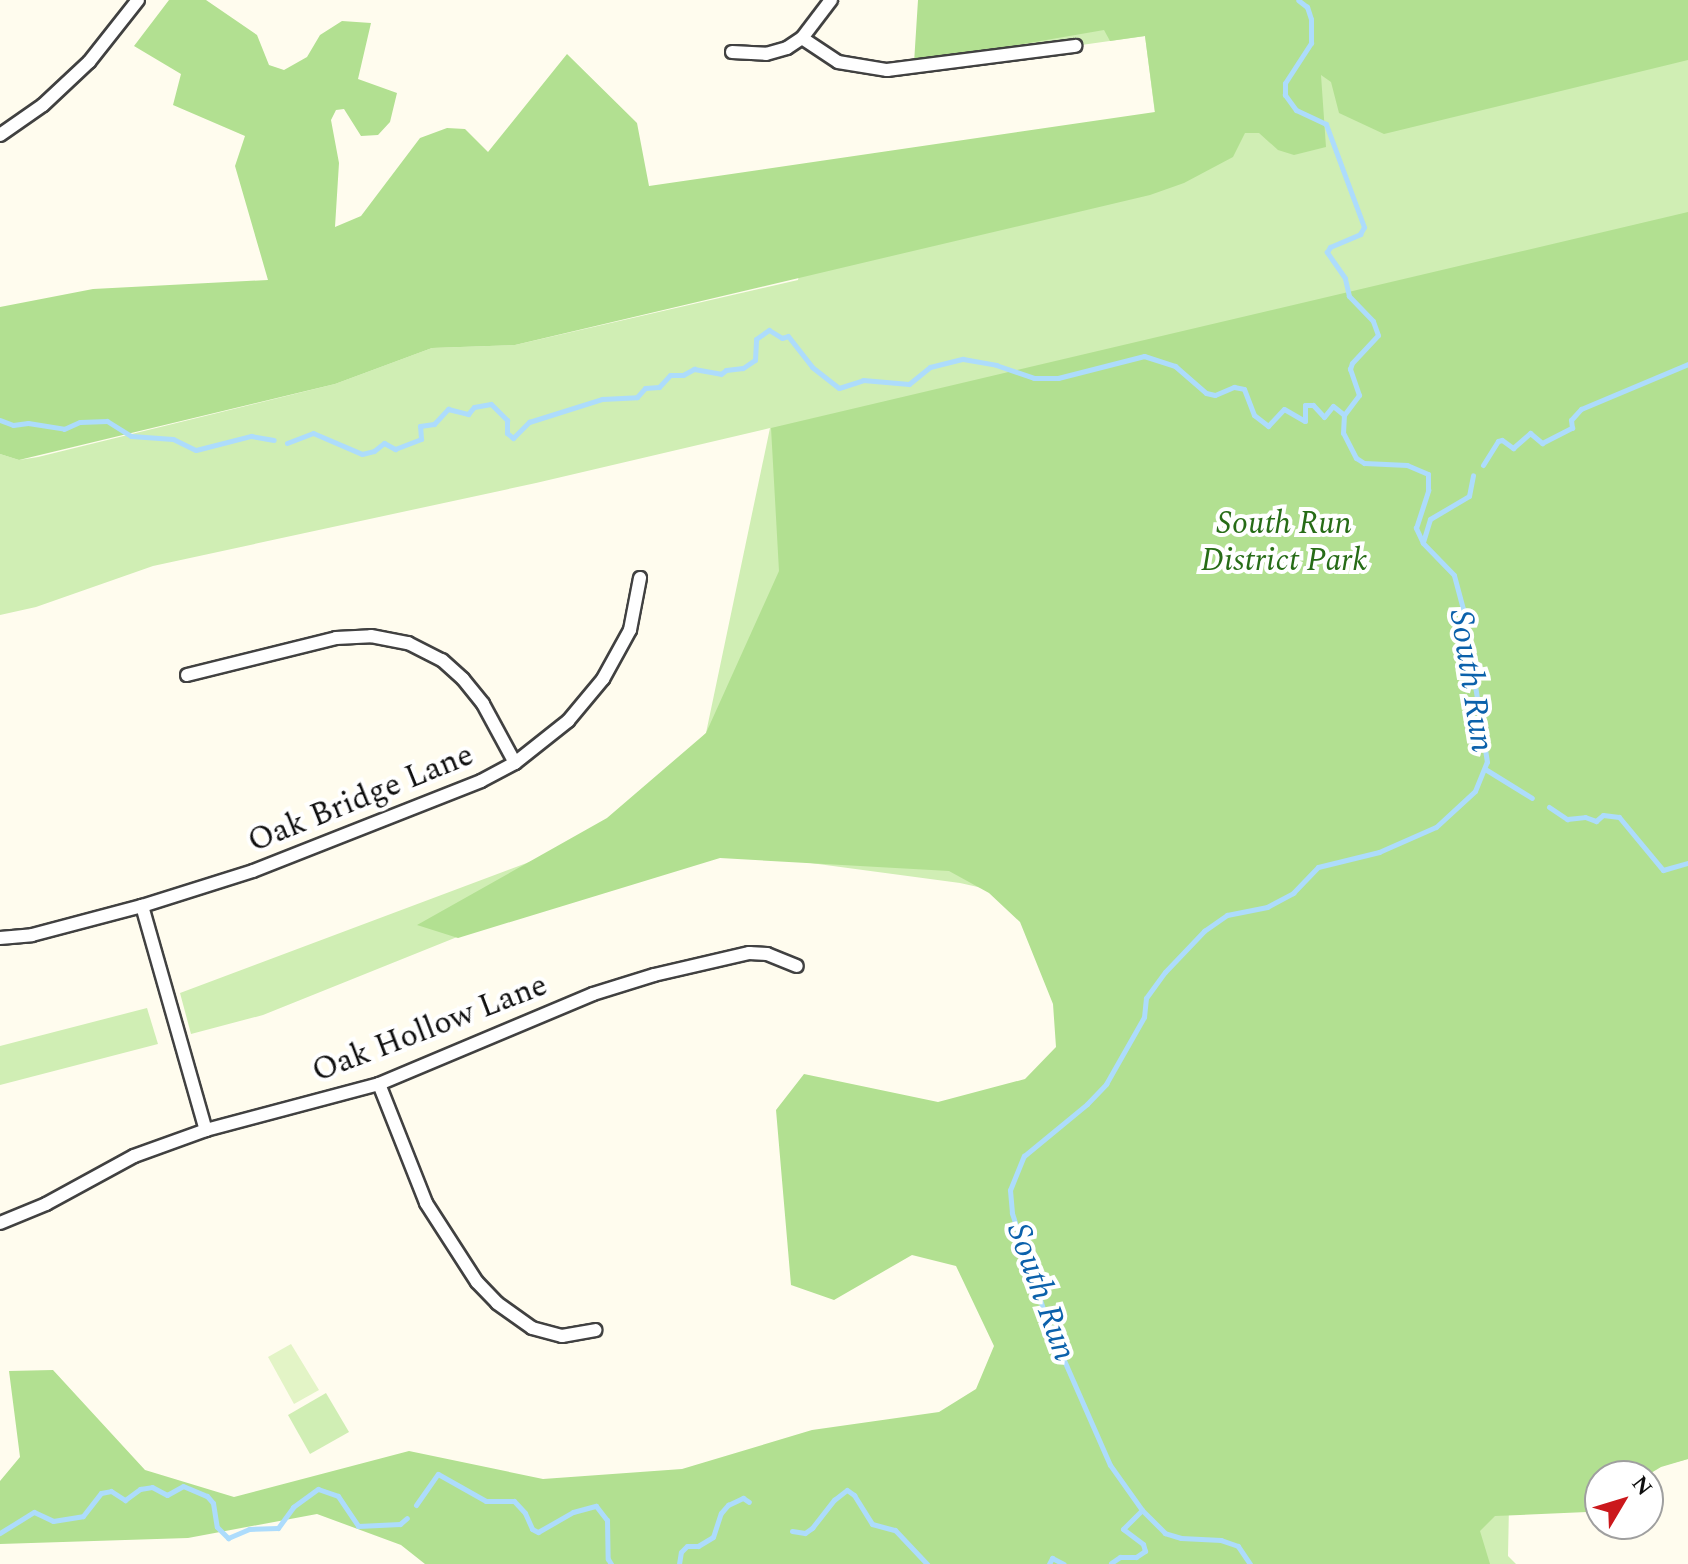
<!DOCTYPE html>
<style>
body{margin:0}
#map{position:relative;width:1688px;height:1564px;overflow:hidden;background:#fffcee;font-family:Spectral,serif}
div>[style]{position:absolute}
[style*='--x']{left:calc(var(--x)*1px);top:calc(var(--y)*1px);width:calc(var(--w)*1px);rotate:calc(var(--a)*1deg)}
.green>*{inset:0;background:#d0eeb4}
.forest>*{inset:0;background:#b2e091}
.pitch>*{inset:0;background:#e3f4c6}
.stream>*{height:5px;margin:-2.5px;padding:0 2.5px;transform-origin:2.5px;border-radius:2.5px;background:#addcfc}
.roads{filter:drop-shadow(2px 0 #414141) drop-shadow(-2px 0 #414141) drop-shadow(0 2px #414141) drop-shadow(0 -2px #414141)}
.street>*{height:12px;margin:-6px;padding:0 6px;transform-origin:6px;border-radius:6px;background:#fff}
span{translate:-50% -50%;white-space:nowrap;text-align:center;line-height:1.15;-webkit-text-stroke:8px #fff;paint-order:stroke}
.park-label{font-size:32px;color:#276c17;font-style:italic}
.street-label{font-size:32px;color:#0e0e0e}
.water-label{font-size:34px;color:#0b61ab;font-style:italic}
.north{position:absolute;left:1584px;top:1460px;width:80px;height:80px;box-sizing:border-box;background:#fff;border:2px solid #9f9f9f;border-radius:50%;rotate:52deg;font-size:22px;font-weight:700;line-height:32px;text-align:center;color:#0e0e0e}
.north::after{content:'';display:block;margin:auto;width:28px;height:36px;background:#cb181c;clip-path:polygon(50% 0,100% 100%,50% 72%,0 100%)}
</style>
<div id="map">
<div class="green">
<i style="clip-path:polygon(924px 0,1688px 0,1688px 1459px,1624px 1476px,1600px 1476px,1600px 1482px,1509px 1506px,1508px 1556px,1516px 1564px,1124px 1564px,1072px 1493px,1075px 1426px,1042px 1398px,1020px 1346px,1020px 1310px,1009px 1271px,1013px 1116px,1088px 1050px,1122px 1011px,1165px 929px,960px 883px,684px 846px,263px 1015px,191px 1034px,180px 993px,631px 824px,706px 733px,770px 428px,536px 483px,153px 566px,36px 607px,0 615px,0 454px,19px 460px,38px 457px,335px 384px,432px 348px,515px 345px,798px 280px,812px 201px,1160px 153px,1145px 36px,897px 71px,870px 71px,844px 65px,818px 51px,822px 47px,847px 60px,872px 66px,932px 61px)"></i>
<i style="clip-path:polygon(147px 1008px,158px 1044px,0 1085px,0 1046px)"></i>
<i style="clip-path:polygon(326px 1393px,349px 1432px,310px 1454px,288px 1415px)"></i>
</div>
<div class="forest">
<i style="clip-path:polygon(169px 0,206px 0,257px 35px,269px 65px,284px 70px,307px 57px,320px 35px,342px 21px,371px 23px,358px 79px,397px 93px,390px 122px,378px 135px,361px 136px,344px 109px,336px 110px,331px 120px,339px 163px,335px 227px,361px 216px,420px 138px,447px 128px,465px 129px,488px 152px,567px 54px,637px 123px,649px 186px,1155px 112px,1145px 36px,1110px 41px,1104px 30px,914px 63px,918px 0,1688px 0,1688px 60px,1384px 134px,1339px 113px,1331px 82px,1321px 75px,1326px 147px,1294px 155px,1278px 150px,1259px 133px,1245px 133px,1233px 157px,1184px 183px,1150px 195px,515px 345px,432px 348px,335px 384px,19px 460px,0 454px,0 307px,93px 289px,268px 280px,235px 166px,245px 136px,173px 105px,181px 74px,134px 46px)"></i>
<i style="clip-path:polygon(1688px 212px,1688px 1459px,1661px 1467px,1646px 1476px,1600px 1476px,1600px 1504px,1587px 1512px,1495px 1516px,1480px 1531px,1490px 1564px,425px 1564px,401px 1545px,317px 1514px,188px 1538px,0 1544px,0 1481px,20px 1457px,9px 1371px,53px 1370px,145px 1470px,234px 1497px,409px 1451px,543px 1479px,682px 1469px,812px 1430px,939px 1412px,976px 1389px,994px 1346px,956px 1266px,912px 1255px,834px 1300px,791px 1285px,776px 1110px,804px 1074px,938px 1102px,1025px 1079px,1056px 1047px,1053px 1004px,1020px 922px,989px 893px,949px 871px,720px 858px,458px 938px,417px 925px,607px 818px,706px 733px,779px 571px,771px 428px)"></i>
</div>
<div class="pitch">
<i style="clip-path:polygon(291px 1344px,319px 1390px,294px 1404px,268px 1357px)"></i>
</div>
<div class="stream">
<i style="--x:0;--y:420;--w:14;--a:21"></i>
<i style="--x:13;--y:425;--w:15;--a:-8"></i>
<i style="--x:28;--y:423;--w:36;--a:9"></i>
<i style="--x:64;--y:429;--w:17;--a:-24"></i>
<i style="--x:80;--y:422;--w:27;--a:-2"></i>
<i style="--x:107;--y:421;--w:28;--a:32"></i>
<i style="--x:131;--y:436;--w:42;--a:4.1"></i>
<i style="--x:173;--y:439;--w:25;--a:26"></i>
<i style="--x:196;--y:450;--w:57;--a:-14.3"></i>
<i style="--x:251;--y:436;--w:23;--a:10"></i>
<i style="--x:287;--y:443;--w:28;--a:-21"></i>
<i style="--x:313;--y:433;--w:53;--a:23.2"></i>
<i style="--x:362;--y:454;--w:12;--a:-14"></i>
<i style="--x:374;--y:451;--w:13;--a:-39"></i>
<i style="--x:384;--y:443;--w:13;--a:29"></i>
<i style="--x:395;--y:449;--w:28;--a:-21"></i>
<i style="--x:421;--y:439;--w:13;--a:-94"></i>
<i style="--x:420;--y:426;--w:14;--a:-8"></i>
<i style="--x:434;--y:424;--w:21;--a:-47"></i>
<i style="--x:448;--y:409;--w:21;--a:14"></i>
<i style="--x:468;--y:414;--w:9;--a:-49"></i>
<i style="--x:474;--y:407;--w:17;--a:-10"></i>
<i style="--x:491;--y:404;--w:23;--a:45"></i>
<i style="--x:507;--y:420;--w:13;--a:90"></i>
<i style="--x:507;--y:433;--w:8;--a:40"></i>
<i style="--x:513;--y:438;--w:23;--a:-45"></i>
<i style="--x:529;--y:422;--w:77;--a:-17.5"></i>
<i style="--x:602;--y:399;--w:35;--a:-3"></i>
<i style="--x:637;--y:397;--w:12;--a:-48"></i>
<i style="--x:645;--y:388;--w:14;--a:-4"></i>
<i style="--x:659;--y:387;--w:16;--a:-47"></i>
<i style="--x:670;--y:375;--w:13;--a:0"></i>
<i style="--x:683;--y:375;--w:13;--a:-29"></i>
<i style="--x:694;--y:369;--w:27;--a:10"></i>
<i style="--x:721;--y:374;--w:6;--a:-39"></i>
<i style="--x:726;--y:370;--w:17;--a:-7"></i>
<i style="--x:743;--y:368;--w:14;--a:-34"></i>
<i style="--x:755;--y:360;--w:21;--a:-87"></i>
<i style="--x:756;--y:339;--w:16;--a:-35"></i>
<i style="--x:769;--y:330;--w:15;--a:32"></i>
<i style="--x:782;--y:338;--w:6;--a:-18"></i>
<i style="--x:788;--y:336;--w:39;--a:52"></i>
<i style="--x:812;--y:367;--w:34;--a:38"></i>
<i style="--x:839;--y:388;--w:25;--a:-18"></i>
<i style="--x:863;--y:380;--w:46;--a:5"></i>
<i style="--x:909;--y:384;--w:27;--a:-39"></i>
<i style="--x:930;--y:367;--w:34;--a:-14"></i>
<i style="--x:963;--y:359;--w:34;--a:10"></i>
<i style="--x:996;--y:365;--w:40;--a:18.9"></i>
<i style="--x:1034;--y:378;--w:24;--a:0"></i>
<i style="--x:1058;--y:378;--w:89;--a:-14.3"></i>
<i style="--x:1144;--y:356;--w:33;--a:18"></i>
<i style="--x:1175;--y:366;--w:41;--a:41.1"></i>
<i style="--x:1206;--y:393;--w:9;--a:13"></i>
<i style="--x:1215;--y:395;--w:21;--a:-23"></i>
<i style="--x:1234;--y:387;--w:10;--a:11"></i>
<i style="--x:1244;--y:389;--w:28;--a:69"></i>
<i style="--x:1254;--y:415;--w:18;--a:38"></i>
<i style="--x:1268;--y:426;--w:23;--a:-47"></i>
<i style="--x:1284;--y:409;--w:24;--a:30"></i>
<i style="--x:1305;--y:421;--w:16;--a:-90"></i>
<i style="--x:1305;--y:405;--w:8;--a:0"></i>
<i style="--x:1313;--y:405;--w:16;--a:47"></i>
<i style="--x:1324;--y:417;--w:14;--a:-51"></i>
<i style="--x:1333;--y:406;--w:14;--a:39"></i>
<i style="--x:1483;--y:465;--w:28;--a:-58"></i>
<i style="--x:1498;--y:441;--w:4;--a:-14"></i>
<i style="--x:1502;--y:440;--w:14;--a:36"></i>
<i style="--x:1513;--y:448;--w:23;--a:-41"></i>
<i style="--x:1530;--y:433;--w:16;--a:40"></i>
<i style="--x:1542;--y:443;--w:34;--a:-27"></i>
<i style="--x:1572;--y:428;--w:8;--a:-97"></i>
<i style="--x:1571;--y:420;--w:15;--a:-48"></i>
<i style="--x:1581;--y:409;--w:116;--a:-22.8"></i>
<i style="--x:1423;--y:542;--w:24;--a:-73"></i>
<i style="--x:1430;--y:519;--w:45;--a:-30.5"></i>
<i style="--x:1469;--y:496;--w:21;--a:-79"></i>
<i style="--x:1485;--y:769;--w:55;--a:31.7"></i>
<i style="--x:1549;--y:807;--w:22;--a:34"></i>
<i style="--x:1567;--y:819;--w:18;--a:-6"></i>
<i style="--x:1585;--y:817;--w:12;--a:20"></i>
<i style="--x:1596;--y:821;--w:9;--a:-41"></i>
<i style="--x:1603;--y:815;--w:16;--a:7"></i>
<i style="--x:1619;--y:817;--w:69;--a:50.3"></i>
<i style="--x:1663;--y:870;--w:26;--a:-16"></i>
<i style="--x:416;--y:1505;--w:38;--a:-55"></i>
<i style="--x:438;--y:1474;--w:55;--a:29.4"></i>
<i style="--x:486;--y:1501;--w:28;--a:0"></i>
<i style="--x:514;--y:1501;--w:16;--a:47"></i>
<i style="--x:525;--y:1513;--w:17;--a:66"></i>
<i style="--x:532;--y:1529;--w:7;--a:27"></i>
<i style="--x:538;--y:1532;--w:40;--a:-29.7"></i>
<i style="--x:573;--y:1512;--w:24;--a:-15"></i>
<i style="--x:596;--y:1506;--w:18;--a:52"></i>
<i style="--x:607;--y:1520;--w:39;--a:89"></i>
<i style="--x:608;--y:1559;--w:6;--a:59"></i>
<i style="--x:792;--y:1531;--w:13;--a:9"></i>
<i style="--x:805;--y:1533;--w:9;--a:-36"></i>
<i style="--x:812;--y:1528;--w:36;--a:-52"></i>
<i style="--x:834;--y:1500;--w:16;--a:-38"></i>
<i style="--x:847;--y:1490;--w:9;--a:36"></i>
<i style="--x:854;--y:1495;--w:34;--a:58"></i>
<i style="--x:872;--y:1524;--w:24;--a:15"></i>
<i style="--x:895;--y:1530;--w:47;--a:46.7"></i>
<i style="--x:0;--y:1533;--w:40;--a:-32"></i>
<i style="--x:34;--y:1512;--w:21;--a:25"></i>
<i style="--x:53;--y:1521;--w:30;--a:-9"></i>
<i style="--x:83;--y:1516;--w:29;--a:-52"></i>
<i style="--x:101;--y:1493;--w:10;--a:-11"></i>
<i style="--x:111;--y:1491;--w:17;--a:33"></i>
<i style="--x:125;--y:1500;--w:19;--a:-36"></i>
<i style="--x:140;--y:1489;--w:12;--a:-9"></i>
<i style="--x:152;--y:1487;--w:17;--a:28"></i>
<i style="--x:167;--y:1495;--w:18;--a:-29"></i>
<i style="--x:183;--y:1486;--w:26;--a:23"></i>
<i style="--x:207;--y:1496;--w:9;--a:49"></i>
<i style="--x:213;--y:1503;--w:24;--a:81"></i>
<i style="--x:217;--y:1527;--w:16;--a:45"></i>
<i style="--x:228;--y:1538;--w:23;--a:-23"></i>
<i style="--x:249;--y:1529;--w:29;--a:-2"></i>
<i style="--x:278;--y:1528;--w:26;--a:-54"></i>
<i style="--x:293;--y:1507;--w:31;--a:-36"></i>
<i style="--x:318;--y:1489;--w:21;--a:19"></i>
<i style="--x:338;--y:1496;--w:36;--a:56"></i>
<i style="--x:358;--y:1526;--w:42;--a:-2.7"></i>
<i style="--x:400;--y:1524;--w:9;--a:-41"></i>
<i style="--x:1111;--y:1563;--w:11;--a:-34"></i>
<i style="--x:1120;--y:1557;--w:16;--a:0"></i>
<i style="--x:1136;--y:1557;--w:11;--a:-34"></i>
<i style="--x:1145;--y:1551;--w:7;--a:-106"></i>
<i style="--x:1143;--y:1544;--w:25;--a:-143"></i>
<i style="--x:1123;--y:1529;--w:27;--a:-45"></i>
<i style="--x:679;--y:1564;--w:12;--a:-81"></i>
<i style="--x:681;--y:1552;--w:8;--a:-45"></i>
<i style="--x:687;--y:1546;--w:11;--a:0"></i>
<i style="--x:698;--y:1546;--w:17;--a:-31"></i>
<i style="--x:713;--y:1537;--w:25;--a:-72"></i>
<i style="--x:721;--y:1513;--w:11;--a:-49"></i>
<i style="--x:728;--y:1505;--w:17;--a:-25"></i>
<i style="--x:743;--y:1498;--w:7;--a:34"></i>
<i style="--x:1049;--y:1564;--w:7;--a:-63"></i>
<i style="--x:1052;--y:1558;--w:13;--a:27"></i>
<i style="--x:1250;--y:1564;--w:22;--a:-124"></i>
<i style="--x:1238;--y:1546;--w:18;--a:-161"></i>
<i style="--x:1221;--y:1540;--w:40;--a:-177.1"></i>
<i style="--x:1181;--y:1538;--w:17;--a:-163"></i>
<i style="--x:1165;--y:1533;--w:33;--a:-135"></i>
<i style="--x:1142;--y:1510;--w:55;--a:-125.4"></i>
<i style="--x:1110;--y:1465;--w:154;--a:-113.7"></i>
<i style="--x:1048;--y:1324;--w:117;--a:-108"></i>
<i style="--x:1012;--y:1213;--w:23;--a:-95"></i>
<i style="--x:1010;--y:1190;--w:37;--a:-68"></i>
<i style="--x:1024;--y:1156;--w:82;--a:-39.5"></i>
<i style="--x:1087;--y:1104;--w:28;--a:-46"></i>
<i style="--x:1106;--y:1084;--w:77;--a:-60.4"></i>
<i style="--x:1144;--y:1017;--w:19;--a:-84"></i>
<i style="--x:1146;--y:998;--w:32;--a:-54"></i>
<i style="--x:1165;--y:972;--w:57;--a:-46.4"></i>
<i style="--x:1204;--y:931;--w:28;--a:-35"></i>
<i style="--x:1227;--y:915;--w:41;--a:-11.3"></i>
<i style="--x:1267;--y:907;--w:30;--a:-28"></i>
<i style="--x:1293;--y:893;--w:36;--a:-46"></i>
<i style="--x:1318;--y:867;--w:63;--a:-13.8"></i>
<i style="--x:1379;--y:852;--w:62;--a:-23.7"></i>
<i style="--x:1436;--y:827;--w:53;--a:-42.7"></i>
<i style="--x:1475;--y:791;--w:31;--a:-68"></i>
<i style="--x:1487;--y:762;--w:155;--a:-98.9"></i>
<i style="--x:1463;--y:609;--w:35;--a:-105"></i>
<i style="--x:1454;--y:575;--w:45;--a:-134.1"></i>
<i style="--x:1423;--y:543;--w:17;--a:-115"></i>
<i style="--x:1416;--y:528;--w:40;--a:-72"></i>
<i style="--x:1428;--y:490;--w:16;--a:-90"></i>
<i style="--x:1428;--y:474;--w:23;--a:-157"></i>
<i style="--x:1407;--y:465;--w:43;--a:-177.3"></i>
<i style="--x:1364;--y:463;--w:9;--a:-148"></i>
<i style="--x:1356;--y:458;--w:28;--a:-117"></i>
<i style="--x:1343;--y:433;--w:18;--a:-87"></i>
<i style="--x:1344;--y:415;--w:25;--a:-53"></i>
<i style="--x:1359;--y:395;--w:28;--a:-109"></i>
<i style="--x:1350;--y:369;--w:6;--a:-72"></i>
<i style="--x:1352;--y:363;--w:38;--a:-47"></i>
<i style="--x:1378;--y:335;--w:15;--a:-110"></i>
<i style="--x:1373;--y:321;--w:35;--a:-134"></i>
<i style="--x:1349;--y:296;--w:18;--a:-103"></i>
<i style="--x:1345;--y:278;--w:32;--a:-125"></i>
<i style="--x:1327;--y:252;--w:6;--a:-59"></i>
<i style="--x:1330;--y:247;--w:33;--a:-23"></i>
<i style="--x:1360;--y:234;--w:8;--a:-60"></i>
<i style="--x:1364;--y:227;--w:110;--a:-110.3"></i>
<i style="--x:1326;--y:124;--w:33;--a:-155"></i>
<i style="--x:1296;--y:110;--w:19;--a:-126"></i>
<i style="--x:1285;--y:95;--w:12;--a:-90"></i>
<i style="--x:1285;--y:83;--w:48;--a:-57"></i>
<i style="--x:1311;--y:43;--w:24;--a:-90"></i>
<i style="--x:1311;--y:19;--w:13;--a:-108"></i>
<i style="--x:1307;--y:7;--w:11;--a:-142"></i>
</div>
<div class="roads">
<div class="street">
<i style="--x:802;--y:38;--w:43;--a:33.7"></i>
<i style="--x:838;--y:62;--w:50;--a:9.3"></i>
<i style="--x:887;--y:70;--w:190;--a:-7.3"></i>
<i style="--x:732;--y:52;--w:34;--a:3"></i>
<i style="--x:766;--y:54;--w:22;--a:-16"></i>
<i style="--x:787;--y:48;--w:18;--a:-34"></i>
<i style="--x:802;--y:38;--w:48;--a:-52.7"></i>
<i style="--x:0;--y:135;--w:52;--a:-34.9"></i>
<i style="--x:43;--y:105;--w:63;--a:-43.1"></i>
<i style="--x:89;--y:62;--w:79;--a:-51.7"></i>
<i style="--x:187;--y:675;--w:154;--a:-13.9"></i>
<i style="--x:336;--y:638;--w:35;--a:-3"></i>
<i style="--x:371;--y:636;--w:38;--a:11"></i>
<i style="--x:408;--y:643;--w:38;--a:27"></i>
<i style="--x:442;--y:660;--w:28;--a:42"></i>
<i style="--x:463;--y:679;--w:32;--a:51"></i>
<i style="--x:483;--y:704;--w:67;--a:61.5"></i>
<i style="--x:142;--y:906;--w:233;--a:74.1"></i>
<i style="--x:0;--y:938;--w:32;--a:-5"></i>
<i style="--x:32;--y:935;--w:114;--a:-14.8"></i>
<i style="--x:142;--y:906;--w:116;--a:-17.5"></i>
<i style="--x:253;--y:871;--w:245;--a:-21.5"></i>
<i style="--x:481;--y:781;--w:38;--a:-28"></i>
<i style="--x:515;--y:763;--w:68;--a:-38.4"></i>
<i style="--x:568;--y:721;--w:55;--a:-50.2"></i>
<i style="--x:603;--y:679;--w:56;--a:-61.1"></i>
<i style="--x:630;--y:630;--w:53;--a:-79.1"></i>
<i style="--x:379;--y:1084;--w:128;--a:68.4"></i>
<i style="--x:426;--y:1203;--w:94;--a:57.2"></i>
<i style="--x:477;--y:1282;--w:29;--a:46"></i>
<i style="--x:497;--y:1303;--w:43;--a:35.5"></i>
<i style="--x:532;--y:1328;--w:31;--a:15"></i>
<i style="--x:562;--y:1336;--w:34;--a:-10"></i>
<i style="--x:0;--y:1223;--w:50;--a:-22.4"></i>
<i style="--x:46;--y:1204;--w:100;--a:-28.6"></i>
<i style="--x:134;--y:1156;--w:77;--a:-19.9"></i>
<i style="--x:206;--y:1130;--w:179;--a:-14.9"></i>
<i style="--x:379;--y:1084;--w:232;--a:-22.8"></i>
<i style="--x:593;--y:994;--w:64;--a:-17.3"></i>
<i style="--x:654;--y:975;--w:98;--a:-13"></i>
<i style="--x:749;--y:953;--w:18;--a:3"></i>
<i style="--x:767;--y:954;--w:32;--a:22"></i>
</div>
</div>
<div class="park-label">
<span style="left:1284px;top:543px">South Run<br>District Park</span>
</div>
<div class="street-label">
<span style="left:361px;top:799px;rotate:-22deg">Oak Bridge Lane</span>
<span style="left:430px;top:1029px;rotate:-21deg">Oak Hollow Lane</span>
</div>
<div class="water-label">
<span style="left:1471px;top:681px;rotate:81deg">South Run</span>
<span style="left:1041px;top:1292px;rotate:70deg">South Run</span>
</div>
<div class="north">N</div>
</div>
